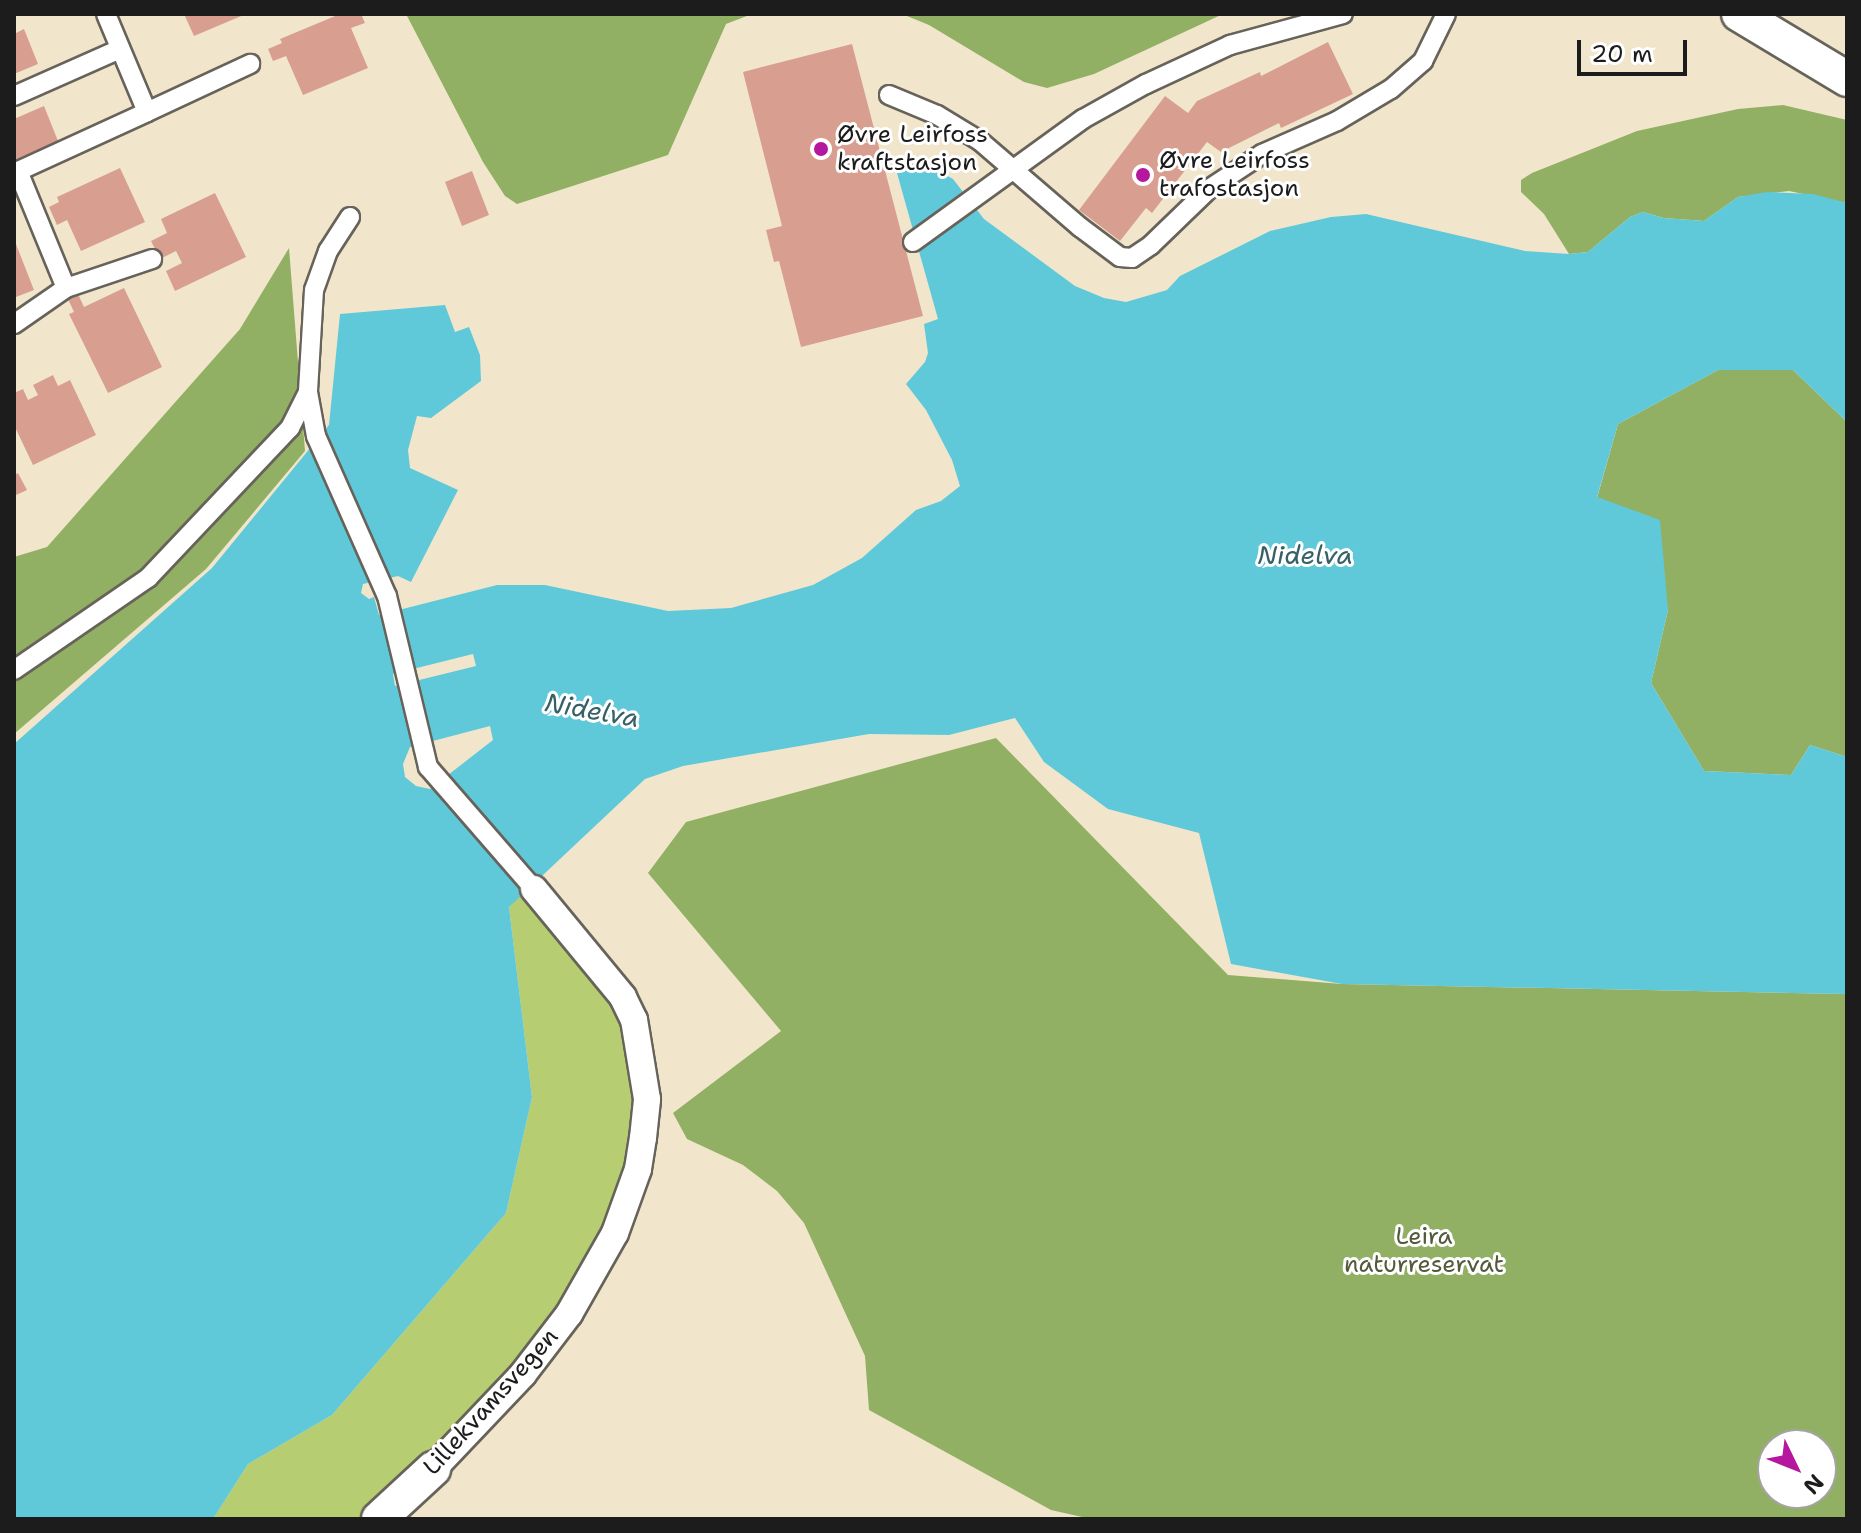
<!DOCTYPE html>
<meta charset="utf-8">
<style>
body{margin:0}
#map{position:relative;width:1861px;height:1533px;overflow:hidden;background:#f1e6cc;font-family:"Shantell Sans",sans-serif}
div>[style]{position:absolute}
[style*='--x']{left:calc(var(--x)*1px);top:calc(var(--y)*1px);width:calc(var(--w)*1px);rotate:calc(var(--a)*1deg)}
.green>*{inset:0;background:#b7cd71}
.forest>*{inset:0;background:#91b063}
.water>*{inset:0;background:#5fc9da}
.building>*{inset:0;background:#d89f90}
.roads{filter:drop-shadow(2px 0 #67635a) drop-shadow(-2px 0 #67635a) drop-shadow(0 2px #67635a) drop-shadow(0 -2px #67635a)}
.service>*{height:18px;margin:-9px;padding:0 9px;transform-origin:9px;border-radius:9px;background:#fff}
.pedestrian>*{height:26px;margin:-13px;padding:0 13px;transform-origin:13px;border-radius:13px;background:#fff}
.minor>*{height:34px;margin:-17px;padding:0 17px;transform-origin:17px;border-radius:17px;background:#fff}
.dots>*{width:22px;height:22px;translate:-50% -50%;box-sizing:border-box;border:4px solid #fff;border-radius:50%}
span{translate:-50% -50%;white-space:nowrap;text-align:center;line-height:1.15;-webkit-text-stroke:6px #fff;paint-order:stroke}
.poi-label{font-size:24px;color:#1c1c1c}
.left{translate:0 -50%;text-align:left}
.park-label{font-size:24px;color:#525a3a}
.street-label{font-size:24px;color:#1c1c1c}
.water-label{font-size:26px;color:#376168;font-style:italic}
.frame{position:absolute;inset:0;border:16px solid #1c1c1c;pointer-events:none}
.north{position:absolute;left:1757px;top:1429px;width:80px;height:80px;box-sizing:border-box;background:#fff;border:2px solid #a4a4a4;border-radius:50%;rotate:133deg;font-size:22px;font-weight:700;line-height:32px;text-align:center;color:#1c1c1c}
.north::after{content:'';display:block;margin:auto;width:28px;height:36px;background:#b5179e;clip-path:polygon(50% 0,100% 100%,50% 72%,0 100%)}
.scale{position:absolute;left:1577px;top:40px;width:110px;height:36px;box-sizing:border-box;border:4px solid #1c1c1c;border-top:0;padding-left:10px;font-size:24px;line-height:28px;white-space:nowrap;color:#1c1c1c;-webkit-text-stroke:6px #fff;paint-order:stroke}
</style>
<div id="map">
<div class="green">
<i style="clip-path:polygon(520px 893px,605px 990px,619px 1018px,633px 1073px,633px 1130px,626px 1169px,611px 1214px,558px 1308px,501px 1382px,457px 1430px,362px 1519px,213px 1519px,248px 1464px,332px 1415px,506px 1213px,532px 1097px,509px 907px)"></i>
</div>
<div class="forest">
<i style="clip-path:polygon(406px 14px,752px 14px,726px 24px,668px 155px,517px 204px,505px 196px,483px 162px)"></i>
<i style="clip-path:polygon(902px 14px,1223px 14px,1094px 74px,1047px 88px,1024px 82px,929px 25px)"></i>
<i style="clip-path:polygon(1783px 105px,1847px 120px,1847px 203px,1789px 191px,1738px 197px,1704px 221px,1664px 218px,1643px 212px,1630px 217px,1588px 252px,1569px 254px,1544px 214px,1521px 192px,1521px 180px,1532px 173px,1637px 131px,1738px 109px)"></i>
<i style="clip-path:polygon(289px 248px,305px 451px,206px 569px,14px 734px,14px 557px,47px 547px,240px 329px)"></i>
<i style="clip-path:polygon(1718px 370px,1793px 370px,1847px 422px,1847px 757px,1810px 745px,1791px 775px,1704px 771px,1651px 683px,1668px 610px,1597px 498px,1618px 424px)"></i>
<i style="clip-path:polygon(evenodd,996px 738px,1228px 975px,1342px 984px,1847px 994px,1847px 1519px,1091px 1519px,1051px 1510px,869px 1410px,865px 1356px,804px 1223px,777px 1191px,743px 1165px,687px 1139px,673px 1113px,781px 1031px,648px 873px,686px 822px,996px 738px,1773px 1445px,1821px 1445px,1821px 1493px,1773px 1493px,1773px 1445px)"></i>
</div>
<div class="water">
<i style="clip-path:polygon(evenodd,908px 163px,935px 169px,953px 179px,984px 219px,1075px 286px,1104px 298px,1126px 302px,1167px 290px,1180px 276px,1270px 231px,1331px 217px,1366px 214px,1525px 251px,1569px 254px,1588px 252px,1630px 217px,1643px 212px,1664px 218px,1704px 221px,1738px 197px,1767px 192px,1813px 194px,1847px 203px,1847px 422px,1793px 370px,1718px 370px,1618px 424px,1597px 497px,1660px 520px,1668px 610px,1651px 683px,1704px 771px,1791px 775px,1810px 745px,1847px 757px,1847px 994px,1342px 984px,1231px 964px,1199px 833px,1108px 809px,1044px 762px,1015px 718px,949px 735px,869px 734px,683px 766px,645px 779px,509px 907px,532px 1097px,506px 1213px,332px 1415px,248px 1464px,213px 1519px,14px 1519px,14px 744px,212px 568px,329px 425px,340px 314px,445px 305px,455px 332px,469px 327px,480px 355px,481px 381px,431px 418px,417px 416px,408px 450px,410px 468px,458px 490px,411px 582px,398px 576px,363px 584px,361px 593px,369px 599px,374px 597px,379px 615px,497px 585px,545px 585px,668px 611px,731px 608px,813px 585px,862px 558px,916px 510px,941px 501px,960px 486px,952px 460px,926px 410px,906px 384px,925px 362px,928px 353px,924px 324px,938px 319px,895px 166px,908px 163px,473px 654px,476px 666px,395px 686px,393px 674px,473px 654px,908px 163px,490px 726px,493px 740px,430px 789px,416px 786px,405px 777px,403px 764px,410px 747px,490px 726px)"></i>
</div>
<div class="building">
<i style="clip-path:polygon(184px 14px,246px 14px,194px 36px)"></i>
<i style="clip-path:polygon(340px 14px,361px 14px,365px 23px,351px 28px,368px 68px,303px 95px,286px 56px,273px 61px,268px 49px,282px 43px,280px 39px)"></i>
<i style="clip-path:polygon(24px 29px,38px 64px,14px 74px,14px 34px)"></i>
<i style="clip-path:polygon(1328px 42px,1353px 94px,1281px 128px,1279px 123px,1221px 152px,1207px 142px,1152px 213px,1146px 208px,1120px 241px,1079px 210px,1165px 96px,1188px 113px,1197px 101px,1260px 72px,1261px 76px)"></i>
<i style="clip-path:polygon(852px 44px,923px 316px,801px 347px,779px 261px,774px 262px,766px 230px,782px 226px,743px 72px)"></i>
<i style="clip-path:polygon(44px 106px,58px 141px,14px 160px,14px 119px)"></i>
<i style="clip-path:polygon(120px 168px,145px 222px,81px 251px,67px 220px,57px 225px,49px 207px,59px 202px,57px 197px)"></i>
<i style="clip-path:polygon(472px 171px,489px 215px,462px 226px,445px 182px)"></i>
<i style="clip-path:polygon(215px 193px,246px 257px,175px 291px,166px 271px,182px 263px,176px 251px,160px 259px,151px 241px,167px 233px,161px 219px)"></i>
<i style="clip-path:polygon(14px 239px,34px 290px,16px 297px,14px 292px)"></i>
<i style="clip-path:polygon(124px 288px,162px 367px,108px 393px,69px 314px,74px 312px,68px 299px,78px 294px,84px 307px)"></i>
<i style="clip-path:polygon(53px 375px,58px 386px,70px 380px,96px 435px,33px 465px,14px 425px,14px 393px,23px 389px,28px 400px,38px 395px,33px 385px)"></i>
<i style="clip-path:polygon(18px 473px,27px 490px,14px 496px,14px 475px)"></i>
</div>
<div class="roads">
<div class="service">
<i style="--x:889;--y:95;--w:52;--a:22.6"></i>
<i style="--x:937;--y:115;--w:50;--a:31.2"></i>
<i style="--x:980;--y:141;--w:132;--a:40.7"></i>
<i style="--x:1080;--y:227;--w:50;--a:36.9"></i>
<i style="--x:1120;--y:257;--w:12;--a:5"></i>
<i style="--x:1132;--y:258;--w:23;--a:-34"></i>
<i style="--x:1151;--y:245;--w:81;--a:-44"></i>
<i style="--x:1209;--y:189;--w:64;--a:-33.4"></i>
<i style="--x:1262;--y:154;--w:82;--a:-23.7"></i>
<i style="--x:1337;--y:121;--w:63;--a:-30.7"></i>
<i style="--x:1391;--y:89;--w:43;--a:-41.2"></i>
<i style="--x:1423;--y:61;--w:52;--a:-63.9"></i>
<i style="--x:14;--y:96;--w:116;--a:-23.9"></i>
<i style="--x:147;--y:112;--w:114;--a:-25"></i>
<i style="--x:18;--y:171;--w:126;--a:67.7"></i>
<i style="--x:66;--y:288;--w:91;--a:-18.6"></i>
<i style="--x:14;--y:173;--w:146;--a:-24.6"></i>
<i style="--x:147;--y:112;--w:106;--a:-112.7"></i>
<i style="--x:350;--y:217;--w:40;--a:122.9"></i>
<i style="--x:328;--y:251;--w:41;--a:109.7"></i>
<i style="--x:314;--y:290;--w:102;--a:93.4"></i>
<i style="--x:308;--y:392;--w:45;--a:79.7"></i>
<i style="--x:316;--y:436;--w:175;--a:66.1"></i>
<i style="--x:387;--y:596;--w:176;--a:76.5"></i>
<i style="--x:428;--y:767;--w:162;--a:49"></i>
<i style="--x:913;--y:242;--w:210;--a:-35.9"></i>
<i style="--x:1083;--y:119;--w:72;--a:-29.1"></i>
<i style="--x:1146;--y:84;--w:93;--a:-24.9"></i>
<i style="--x:1230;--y:45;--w:117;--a:-15.3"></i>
<i style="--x:14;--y:324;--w:63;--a:-34.7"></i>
<i style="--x:14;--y:670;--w:163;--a:-34.5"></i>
<i style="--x:148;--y:578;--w:207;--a:-46.6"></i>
<i style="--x:290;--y:428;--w:40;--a:-63.4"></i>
</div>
<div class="pedestrian">
<i style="--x:433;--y:1469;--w:131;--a:-46.5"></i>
<i style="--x:523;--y:1374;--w:76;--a:-52.5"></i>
<i style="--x:569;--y:1314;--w:93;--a:-60.4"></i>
<i style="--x:615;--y:1233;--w:68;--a:-70.2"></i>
<i style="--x:638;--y:1169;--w:31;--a:-81"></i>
<i style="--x:643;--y:1138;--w:39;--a:-84"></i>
<i style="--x:647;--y:1099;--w:80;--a:-99.3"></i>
<i style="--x:634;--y:1020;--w:25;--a:-116"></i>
<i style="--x:623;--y:997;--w:140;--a:-129.5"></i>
</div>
<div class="minor">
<i style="--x:1739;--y:14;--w:126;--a:31"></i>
<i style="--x:379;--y:1519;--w:74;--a:-42.8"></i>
</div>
</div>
<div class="dots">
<i style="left:821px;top:149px;background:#b5179e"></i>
<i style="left:1143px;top:175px;background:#b5179e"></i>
</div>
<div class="poi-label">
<span class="left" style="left:837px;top:149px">Øvre Leirfoss<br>kraftstasjon</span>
<span class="left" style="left:1159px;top:175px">Øvre Leirfoss<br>trafostasjon</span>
</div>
<div class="park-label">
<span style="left:1424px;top:1251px">Leira<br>naturreservat</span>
</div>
<div class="street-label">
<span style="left:491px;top:1402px;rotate:-48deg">Lillekvamsvegen</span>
</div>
<div class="water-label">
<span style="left:1305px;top:555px">Nidelva</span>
<span style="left:592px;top:710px;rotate:10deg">Nidelva</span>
</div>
<div class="frame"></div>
<div class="north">N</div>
<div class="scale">20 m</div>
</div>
